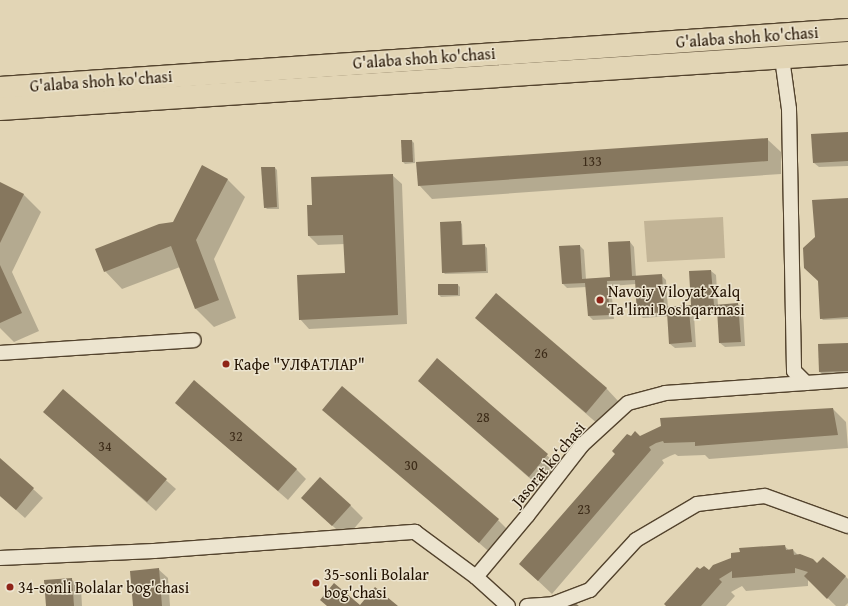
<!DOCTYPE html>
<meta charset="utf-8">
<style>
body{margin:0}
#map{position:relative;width:848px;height:606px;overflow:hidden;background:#e2d5b5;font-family:"Gentium Book Plus",serif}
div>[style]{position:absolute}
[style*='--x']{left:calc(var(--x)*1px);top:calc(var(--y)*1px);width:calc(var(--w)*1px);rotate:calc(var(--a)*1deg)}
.green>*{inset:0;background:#c2b496}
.shadow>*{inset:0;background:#0003}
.building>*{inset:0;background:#86775e}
.roads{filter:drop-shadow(1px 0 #53432d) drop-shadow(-1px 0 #53432d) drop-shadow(0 1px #53432d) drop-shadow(0 -1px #53432d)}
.street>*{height:14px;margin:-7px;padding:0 7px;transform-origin:7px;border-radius:7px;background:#ece4cf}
.primary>*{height:22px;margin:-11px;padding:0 11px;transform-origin:11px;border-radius:11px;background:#e2d5b5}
.dots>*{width:11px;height:11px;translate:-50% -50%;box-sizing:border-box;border:2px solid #ece4cf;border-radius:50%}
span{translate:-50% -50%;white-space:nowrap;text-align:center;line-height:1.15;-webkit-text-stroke:3px #ece4cf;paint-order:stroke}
.number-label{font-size:14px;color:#3c2b18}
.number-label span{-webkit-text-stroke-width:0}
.street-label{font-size:16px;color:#231200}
.poi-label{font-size:16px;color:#231200}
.left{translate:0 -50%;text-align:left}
</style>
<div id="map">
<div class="green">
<i style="clip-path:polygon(723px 217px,725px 258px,647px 262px,644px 221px)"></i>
</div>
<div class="shadow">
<i style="clip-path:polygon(848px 133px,848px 166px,819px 167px,814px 163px)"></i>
<i style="clip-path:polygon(767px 139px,781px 152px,781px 174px,432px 199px,419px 185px)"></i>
<i style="clip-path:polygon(412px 141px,414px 143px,415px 163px,405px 164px,403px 162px)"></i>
<i style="clip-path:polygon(203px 167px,228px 180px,245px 197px,214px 259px,236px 318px,214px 327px,196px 309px,180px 267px,122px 289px,105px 271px,174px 223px)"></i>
<i style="clip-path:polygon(275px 168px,277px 170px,279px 209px,267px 209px,265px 207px)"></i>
<i style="clip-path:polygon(392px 175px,402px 184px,407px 324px,309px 329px,300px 319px,346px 274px,345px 244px,318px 245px,309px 236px,313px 206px)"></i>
<i style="clip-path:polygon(0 183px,24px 195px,41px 212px,12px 272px,39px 331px,14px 342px,0 328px)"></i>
<i style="clip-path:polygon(848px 199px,848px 319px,823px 320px,821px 318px,816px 237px)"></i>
<i style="clip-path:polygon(460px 222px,462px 224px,463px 246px,485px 246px,487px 248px,488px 273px,445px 274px,443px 272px)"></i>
<i style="clip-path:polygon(630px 242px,634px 247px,636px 277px,661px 275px,666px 280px,668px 308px,692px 306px,711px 271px,716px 275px,718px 306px,738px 304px,743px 309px,745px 346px,725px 347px,720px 343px,718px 314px,694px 315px,696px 347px,675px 348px,670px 344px,669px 316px,643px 318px,638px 314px,636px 284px,611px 286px,614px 319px,593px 320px,589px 316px,587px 287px,567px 288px,563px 284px,580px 246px,584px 250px,586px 279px,611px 278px)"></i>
<i style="clip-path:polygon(458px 285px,460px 287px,460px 296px,441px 297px,439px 295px)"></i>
<i style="clip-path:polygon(476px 318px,606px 388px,619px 402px,599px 425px)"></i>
<i style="clip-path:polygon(848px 344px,848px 373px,822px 374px,820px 372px,819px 345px)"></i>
<i style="clip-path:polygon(438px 359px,561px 468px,542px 489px,419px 381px)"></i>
<i style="clip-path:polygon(342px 388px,498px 520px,511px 533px,493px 555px,324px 410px)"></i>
<i style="clip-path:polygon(63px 390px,176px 489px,156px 511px,44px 412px)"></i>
<i style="clip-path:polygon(176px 403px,296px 469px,306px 479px,288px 500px)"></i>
<i style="clip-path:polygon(833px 409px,846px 422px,848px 448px,709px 459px,705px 455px,678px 456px,675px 454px,670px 456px,662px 460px,664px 463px,552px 594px,534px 577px,631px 438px)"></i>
<i style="clip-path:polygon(0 459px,43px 498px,25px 518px,0 496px)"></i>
<i style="clip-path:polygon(302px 498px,350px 505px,363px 518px,346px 538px)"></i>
<i style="clip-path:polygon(784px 546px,789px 550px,793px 550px,798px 555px,818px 565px,824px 559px,846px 577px,848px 579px,848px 603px,845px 606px,836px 606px,811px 582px,808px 580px,808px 586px,746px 591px,742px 586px,731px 592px,735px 596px,726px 606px,668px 606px,709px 571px)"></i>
<i style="clip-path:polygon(158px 569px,168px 578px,170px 606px,134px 606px)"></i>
<i style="clip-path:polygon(71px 579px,81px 588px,82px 606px,47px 606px)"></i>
</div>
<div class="building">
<i style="clip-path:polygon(848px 132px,848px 161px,813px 163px,811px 134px)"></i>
<i style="clip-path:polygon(768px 138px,768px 161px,418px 186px,416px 162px)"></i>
<i style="clip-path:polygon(401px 140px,412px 140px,413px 162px,402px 162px)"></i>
<i style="clip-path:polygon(202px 165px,228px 179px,196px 240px,219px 300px,195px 309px,171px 246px,104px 272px,95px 249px,159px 224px,173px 222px)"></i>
<i style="clip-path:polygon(261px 167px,275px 167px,277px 207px,264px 208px)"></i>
<i style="clip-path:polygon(393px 174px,398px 315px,299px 320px,297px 275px,345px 273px,343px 235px,308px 236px,307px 205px,312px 205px,311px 177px)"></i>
<i style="clip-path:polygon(0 182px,24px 194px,0 243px)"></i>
<i style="clip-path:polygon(848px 198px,848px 317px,820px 319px,818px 281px,804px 268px,803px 248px,815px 237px,812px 200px)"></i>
<i style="clip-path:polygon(461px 221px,462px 245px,485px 244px,486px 271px,442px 273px,440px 222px)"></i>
<i style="clip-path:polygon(630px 241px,632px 276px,662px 274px,664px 307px,691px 305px,689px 271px,711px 270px,714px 305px,738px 303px,741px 342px,719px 343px,717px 309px,689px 311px,692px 342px,669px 344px,667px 312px,637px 314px,635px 280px,607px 281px,610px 315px,588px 316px,585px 283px,562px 284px,559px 246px,580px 245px,582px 279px,610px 277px,608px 242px)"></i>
<i style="clip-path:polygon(0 265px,22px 313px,0 323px)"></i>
<i style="clip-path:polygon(438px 284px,458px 284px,458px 295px,438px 295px)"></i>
<i style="clip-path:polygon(496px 293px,607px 388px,586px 413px,475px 318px)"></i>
<i style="clip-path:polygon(848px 343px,848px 371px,819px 372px,818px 344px)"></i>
<i style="clip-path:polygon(437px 358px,548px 454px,529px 477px,418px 381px)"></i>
<i style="clip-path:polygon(194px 380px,297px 469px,278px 491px,175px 403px)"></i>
<i style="clip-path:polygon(342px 386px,499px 519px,479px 543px,322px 410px)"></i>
<i style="clip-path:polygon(63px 389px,167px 479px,147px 502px,43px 412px)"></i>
<i style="clip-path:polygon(833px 408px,838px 435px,695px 446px,695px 442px,664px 443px,663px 441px,656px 443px,649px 447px,651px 450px,538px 581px,519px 564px,615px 454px,612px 451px,627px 434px,631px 436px,635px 431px,640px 436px,661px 426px,660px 418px)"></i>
<i style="clip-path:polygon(0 458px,34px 488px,16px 510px,0 496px)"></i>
<i style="clip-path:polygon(320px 477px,351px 505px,332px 526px,301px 498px)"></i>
<i style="clip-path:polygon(785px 545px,786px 550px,793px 549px,794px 555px,800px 554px,813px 559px,817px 563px,823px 557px,846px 576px,827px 599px,804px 576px,808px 572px,795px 568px,795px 573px,732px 578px,732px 571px,719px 579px,722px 582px,701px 606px,666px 606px,664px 604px,697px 567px,700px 569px,704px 566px,709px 570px,713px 565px,731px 558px,731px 553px,740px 552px,739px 548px)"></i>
<i style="clip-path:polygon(159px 568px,162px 606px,133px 606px,130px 571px)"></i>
<i style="clip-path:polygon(72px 578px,74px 606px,46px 606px,44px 580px)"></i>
<i style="clip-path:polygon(334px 583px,360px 605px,375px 587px,398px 606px,327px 606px,320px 600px)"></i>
<i style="clip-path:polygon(572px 601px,579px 606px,567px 606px)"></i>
</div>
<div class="roads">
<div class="street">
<i style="--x:782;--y:58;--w:51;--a:82.2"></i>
<i style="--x:789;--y:109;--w:262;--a:88.9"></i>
<i style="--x:794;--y:371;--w:17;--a:45"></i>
<i style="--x:806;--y:383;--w:42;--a:-4.1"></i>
<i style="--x:0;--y:353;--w:194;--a:-3.8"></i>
<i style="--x:0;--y:558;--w:154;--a:-2.6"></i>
<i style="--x:154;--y:551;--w:262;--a:-4.2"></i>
<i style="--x:415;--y:532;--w:76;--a:36.4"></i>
<i style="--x:476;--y:577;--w:43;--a:42.2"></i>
<i style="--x:476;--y:577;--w:80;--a:-50.1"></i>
<i style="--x:527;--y:516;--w:90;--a:-52.2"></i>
<i style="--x:582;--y:445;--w:62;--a:-42.4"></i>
<i style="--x:628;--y:403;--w:38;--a:-15"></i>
<i style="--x:665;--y:393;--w:141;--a:-4.1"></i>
<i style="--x:527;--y:606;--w:26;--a:-4"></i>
<i style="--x:553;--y:604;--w:40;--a:-21"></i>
<i style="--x:590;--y:590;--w:68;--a:-47.4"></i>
<i style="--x:636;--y:540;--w:71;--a:-30.5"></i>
<i style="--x:697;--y:504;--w:68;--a:-6.7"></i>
<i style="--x:765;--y:496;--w:88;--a:19.9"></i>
</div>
<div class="primary">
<i style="--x:0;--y:88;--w:850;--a:-3.91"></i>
<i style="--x:0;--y:109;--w:850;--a:-3.78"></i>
</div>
</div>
<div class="dots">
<i style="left:600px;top:300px;background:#8f2418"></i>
<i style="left:226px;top:364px;background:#8f2418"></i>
<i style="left:316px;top:583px;background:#8f2418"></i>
<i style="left:10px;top:587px;background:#8f2418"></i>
</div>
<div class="number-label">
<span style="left:592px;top:161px">133</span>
<span style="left:541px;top:353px">26</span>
<span style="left:483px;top:417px">28</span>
<span style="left:236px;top:436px">32</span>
<span style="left:105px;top:446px">34</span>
<span style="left:411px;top:465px">30</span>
<span style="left:584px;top:509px">23</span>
</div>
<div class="street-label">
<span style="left:747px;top:37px;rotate:-4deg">G'alaba shoh ko'chasi</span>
<span style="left:424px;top:58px;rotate:-4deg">G'alaba shoh ko'chasi</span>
<span style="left:101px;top:81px;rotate:-4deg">G'alaba shoh ko'chasi</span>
<span style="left:548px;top:464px;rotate:-50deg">Jasorat ko‘chasi</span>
</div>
<div class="poi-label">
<span class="left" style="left:608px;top:300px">Navoiy Viloyat Xalq<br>Ta'limi Boshqarmasi</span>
<span class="left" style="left:234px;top:364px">Кафе "УЛФАТЛАР"</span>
<span class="left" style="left:324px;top:583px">35-sonli Bolalar<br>bog'chasi</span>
<span class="left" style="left:18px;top:587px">34-sonli Bolalar bog'chasi</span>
</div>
</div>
